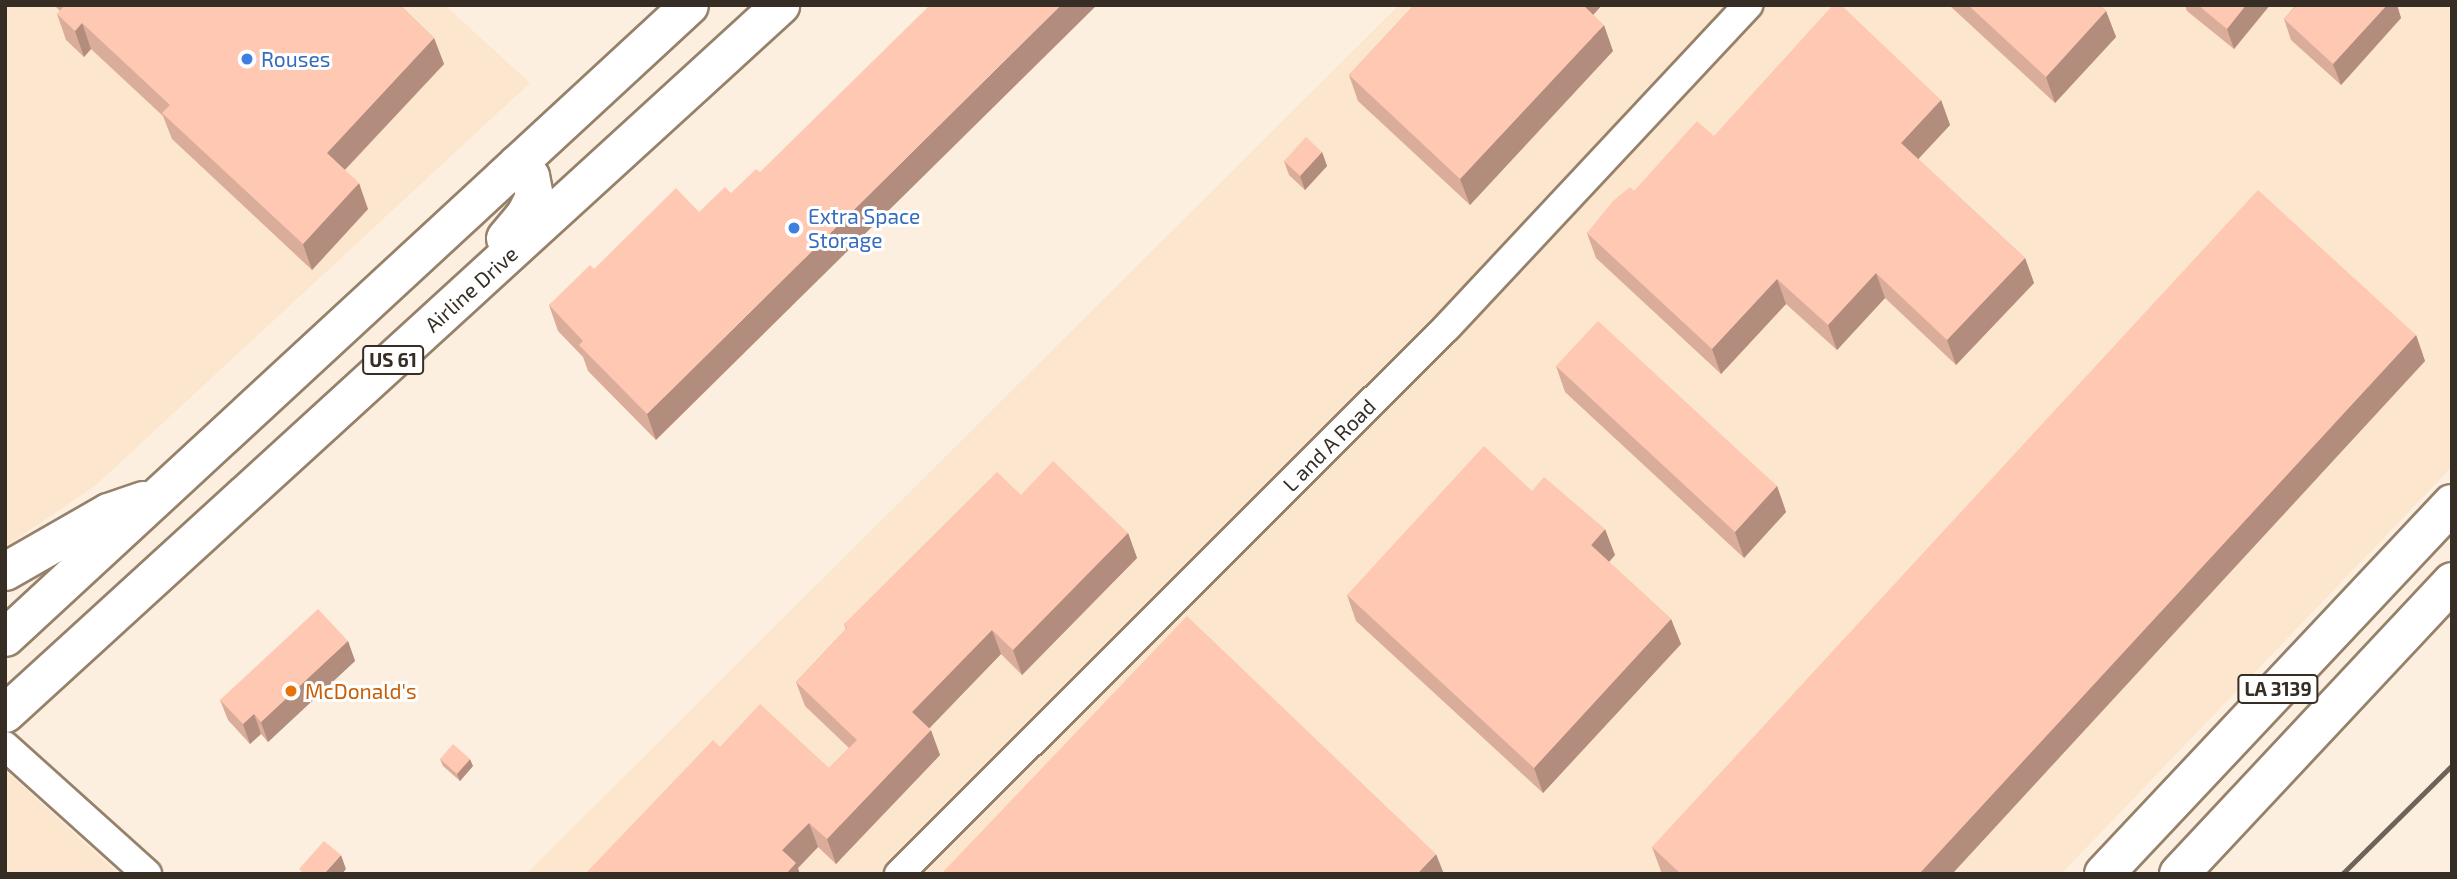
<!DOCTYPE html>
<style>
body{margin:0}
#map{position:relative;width:2457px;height:879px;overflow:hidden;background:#fdefe0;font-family:"Exo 2",sans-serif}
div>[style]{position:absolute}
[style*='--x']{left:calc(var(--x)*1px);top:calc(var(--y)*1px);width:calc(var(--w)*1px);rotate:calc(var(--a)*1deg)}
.built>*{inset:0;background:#fde6ce}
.roads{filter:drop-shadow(2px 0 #96816b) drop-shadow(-2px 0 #96816b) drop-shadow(0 2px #96816b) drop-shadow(0 -2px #96816b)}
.tertiary>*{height:28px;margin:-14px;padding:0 14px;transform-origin:14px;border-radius:14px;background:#fff}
.trunk>*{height:37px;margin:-18.5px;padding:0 18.5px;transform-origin:18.5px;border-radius:18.5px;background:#fff}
.motorway>*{height:38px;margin:-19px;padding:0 19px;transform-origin:19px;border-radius:19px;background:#fff}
.rail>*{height:5px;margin:-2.5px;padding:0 2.5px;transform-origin:2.5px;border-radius:2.5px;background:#6d6358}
.wall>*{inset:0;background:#daac9a}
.shaded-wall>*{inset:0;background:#b28c7d}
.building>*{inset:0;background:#fec8b3}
.dots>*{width:19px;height:19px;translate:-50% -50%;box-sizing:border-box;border:4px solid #fff;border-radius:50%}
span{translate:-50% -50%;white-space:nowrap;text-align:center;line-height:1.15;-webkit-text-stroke:6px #fff;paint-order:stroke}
.shield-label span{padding:2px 5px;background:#fff;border:2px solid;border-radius:5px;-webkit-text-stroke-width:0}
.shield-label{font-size:19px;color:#362d24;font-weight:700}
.shop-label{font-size:21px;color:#366cbe}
.left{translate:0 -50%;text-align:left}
.street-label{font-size:21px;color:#362d24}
.food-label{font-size:21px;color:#c56008}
.frame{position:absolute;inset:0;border:7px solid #362d24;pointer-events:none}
</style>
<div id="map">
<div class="built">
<i style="clip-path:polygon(5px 5px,445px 5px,530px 83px,95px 486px,5px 547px)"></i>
<i style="clip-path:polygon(1399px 5px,2452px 5px,2452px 467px,2061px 874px,526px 874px)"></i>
<i style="clip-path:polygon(5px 770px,119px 874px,5px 874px)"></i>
</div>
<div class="roads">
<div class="tertiary">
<i style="--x:5;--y:746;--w:191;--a:42"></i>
<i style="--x:899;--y:874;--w:774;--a:-44.95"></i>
<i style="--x:1447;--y:327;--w:441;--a:-46.9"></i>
</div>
<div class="trunk">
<i style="--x:505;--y:238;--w:31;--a:-50"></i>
<i style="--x:525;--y:214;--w:20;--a:-63"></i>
<i style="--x:534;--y:196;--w:20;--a:-101"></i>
<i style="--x:530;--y:176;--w:18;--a:-137"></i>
<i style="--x:5;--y:571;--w:119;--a:-29.8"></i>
<i style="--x:108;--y:512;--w:37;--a:-19"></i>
<i style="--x:5;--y:637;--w:931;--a:-42.74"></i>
<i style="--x:5;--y:713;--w:1050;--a:-42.41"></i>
</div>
<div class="motorway">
<i style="--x:2104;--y:874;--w:508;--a:-46.76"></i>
<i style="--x:2179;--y:874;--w:400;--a:-46.9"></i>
</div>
</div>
<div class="rail">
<i style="--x:2342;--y:874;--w:155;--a:-44.7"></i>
</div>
<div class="wall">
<i style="clip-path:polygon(54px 5px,400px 5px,434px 38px,444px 64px,345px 170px,368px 209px,312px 270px,172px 139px,163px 116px,91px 49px,84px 57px,66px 40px,57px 14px,60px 11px)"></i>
<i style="clip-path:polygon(1414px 5px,1602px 5px,1593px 15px,1613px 51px,1470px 205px,1358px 101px,1349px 75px)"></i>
<i style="clip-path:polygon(1949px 5px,2100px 5px,2106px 11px,2116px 37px,2055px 103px)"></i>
<i style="clip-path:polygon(2185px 5px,2270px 5px,2234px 49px,2187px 11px)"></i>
<i style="clip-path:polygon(2296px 5px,2397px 5px,2401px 18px,2341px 85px,2291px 40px,2284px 19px)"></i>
<i style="clip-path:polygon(1941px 100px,1950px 125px,1918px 159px,2025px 258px,2034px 283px,1956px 365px,1885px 298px,1837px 350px,1786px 304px,1721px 374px,1596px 258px,1587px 233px,1634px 191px,1714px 136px)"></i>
<i style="clip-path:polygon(1322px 152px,1327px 166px,1305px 190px,1289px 175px,1284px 161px)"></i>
<i style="clip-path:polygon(699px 212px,656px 440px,588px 371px,583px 357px,558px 331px,549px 305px,594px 269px)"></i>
<i style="clip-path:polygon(2416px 335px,2425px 361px,1952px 874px,1662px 874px,1652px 847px)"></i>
<i style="clip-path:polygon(1556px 366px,1777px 486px,1786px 512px,1744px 558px,1565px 392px)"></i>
<i style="clip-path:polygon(1021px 495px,1128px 533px,1137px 558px,1022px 675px,1001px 654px,929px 728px,940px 755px,836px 864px,818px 847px,798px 868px,720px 747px,829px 768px,849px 748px,805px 706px,796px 682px,846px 629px,844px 624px)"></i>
<i style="clip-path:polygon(1615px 555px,1609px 562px,1671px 619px,1681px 644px,1543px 793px,1356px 621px,1347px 595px)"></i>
<i style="clip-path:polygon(348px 641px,355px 661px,268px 742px,261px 734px,250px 744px,228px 720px,220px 700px)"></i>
<i style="clip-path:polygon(440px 759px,473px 766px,460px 781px,443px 766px)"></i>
</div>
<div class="shaded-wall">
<i style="clip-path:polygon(1061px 5px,1097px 5px,656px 440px,647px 414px)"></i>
<i style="clip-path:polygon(1578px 5px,1602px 5px,1585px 24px)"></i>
<i style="clip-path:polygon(2246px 5px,2270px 5px,2234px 49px,2227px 29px)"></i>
<i style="clip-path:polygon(2387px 5px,2397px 5px,2401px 18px,2341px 85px,2333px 64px)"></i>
<i style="clip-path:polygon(2106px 11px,2116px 37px,2055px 103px,2046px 77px)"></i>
<i style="clip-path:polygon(82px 23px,91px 49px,84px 57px,75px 31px)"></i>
<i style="clip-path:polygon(1604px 25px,1613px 51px,1470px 205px,1460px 179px)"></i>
<i style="clip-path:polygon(434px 38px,444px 64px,336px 179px,327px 153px)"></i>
<i style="clip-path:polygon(1941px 100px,1950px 125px,1910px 168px,1901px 143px)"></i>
<i style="clip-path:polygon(1322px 152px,1327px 166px,1305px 190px,1300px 176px)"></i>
<i style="clip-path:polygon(359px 183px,368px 209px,312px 270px,303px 244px)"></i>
<i style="clip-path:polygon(2025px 258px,2034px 283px,1956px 365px,1947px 340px)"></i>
<i style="clip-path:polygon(1876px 273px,1885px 298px,1837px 350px,1828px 325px)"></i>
<i style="clip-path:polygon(1777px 279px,1786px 304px,1721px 374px,1712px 349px)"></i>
<i style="clip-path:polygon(2416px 335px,2425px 361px,1952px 874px,1919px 874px)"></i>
<i style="clip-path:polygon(1777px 486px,1786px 512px,1744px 558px,1735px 532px)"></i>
<i style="clip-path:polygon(1605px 529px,1615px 555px,1601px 571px,1591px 545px)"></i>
<i style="clip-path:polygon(1128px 533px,1137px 558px,1022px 675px,1013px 650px)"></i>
<i style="clip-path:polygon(1671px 619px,1681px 644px,1543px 793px,1534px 768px)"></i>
<i style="clip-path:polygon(992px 630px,1001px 654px,921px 737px,912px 712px)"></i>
<i style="clip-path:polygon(348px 641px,355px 661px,268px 742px,261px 722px)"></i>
<i style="clip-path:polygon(254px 714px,261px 734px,250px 744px,243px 724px)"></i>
<i style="clip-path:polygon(931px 730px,940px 755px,836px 864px,827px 839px)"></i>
<i style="clip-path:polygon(470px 759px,473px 766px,460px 781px,457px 774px)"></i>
<i style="clip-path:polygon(809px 823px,818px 847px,798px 868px,800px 874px,786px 874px,782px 850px)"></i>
<i style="clip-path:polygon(1436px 854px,1444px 874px,1417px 874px)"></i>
<i style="clip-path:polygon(341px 855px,346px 869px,342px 874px,324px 874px)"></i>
</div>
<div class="building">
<i style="clip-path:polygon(65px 5px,400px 5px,434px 38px,327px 153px,359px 183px,303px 244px,162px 113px,170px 105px,82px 23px,75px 31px,57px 14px)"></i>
<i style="clip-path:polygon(930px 5px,1061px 5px,647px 414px,579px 345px,583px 341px,549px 305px,590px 265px,594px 269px,676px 188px,699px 212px,725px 187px,731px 193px,756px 169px,760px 172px)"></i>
<i style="clip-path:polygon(1414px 5px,1583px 5px,1604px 25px,1460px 179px,1349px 75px)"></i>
<i style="clip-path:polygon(1833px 5px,1841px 5px,1941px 100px,1901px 143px,2025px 258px,1947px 340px,1876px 273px,1828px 325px,1777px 279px,1712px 349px,1587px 233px,1613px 201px,1630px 187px,1634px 191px,1697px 121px,1714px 136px)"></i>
<i style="clip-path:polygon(1968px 5px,2100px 5px,2106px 11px,2046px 77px)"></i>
<i style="clip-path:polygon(2198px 5px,2246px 5px,2227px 29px)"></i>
<i style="clip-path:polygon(2297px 5px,2387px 5px,2333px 64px,2284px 19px)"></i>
<i style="clip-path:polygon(1306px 137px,1322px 152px,1300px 176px,1284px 161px)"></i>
<i style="clip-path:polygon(2258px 190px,2416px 335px,1919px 874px,1681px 874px,1652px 847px)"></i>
<i style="clip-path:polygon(1598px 321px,1777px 486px,1735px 532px,1556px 366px)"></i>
<i style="clip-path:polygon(1484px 446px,1532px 491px,1544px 477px,1605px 529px,1591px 545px,1671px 619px,1534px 768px,1347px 595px)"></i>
<i style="clip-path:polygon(1053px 461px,1128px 533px,1013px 650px,992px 630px,912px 712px,931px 730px,827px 839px,809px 823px,782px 850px,796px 863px,786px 874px,585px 874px,713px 740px,720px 747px,760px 704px,829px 768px,857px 740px,796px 682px,847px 628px,844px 624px,997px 472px,1021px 495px)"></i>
<i style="clip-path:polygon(318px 609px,348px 641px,261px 722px,254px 714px,243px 724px,220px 700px)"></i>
<i style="clip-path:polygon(1187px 616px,1436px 854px,1417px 874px,941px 874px)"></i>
<i style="clip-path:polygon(453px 744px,470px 759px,457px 774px,440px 759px)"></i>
<i style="clip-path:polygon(324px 841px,341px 855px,324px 874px,304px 874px,299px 869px)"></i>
</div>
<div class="dots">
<i style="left:247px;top:59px;background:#3f7fe0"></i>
<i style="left:794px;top:228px;background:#3f7fe0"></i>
<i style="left:291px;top:691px;background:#e8710a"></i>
</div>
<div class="shield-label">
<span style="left:393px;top:360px">US 61</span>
<span style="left:2278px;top:689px">LA 3139</span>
</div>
<div class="shop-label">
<span class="left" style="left:261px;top:59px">Rouses</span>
<span class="left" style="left:808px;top:228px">Extra Space<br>Storage</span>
</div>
<div class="street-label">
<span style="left:471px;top:289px;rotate:-42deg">Airline Drive</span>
<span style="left:1329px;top:445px;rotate:-45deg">L and A Road</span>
</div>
<div class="food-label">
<span class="left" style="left:305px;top:691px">McDonald's</span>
</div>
<div class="frame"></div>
</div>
